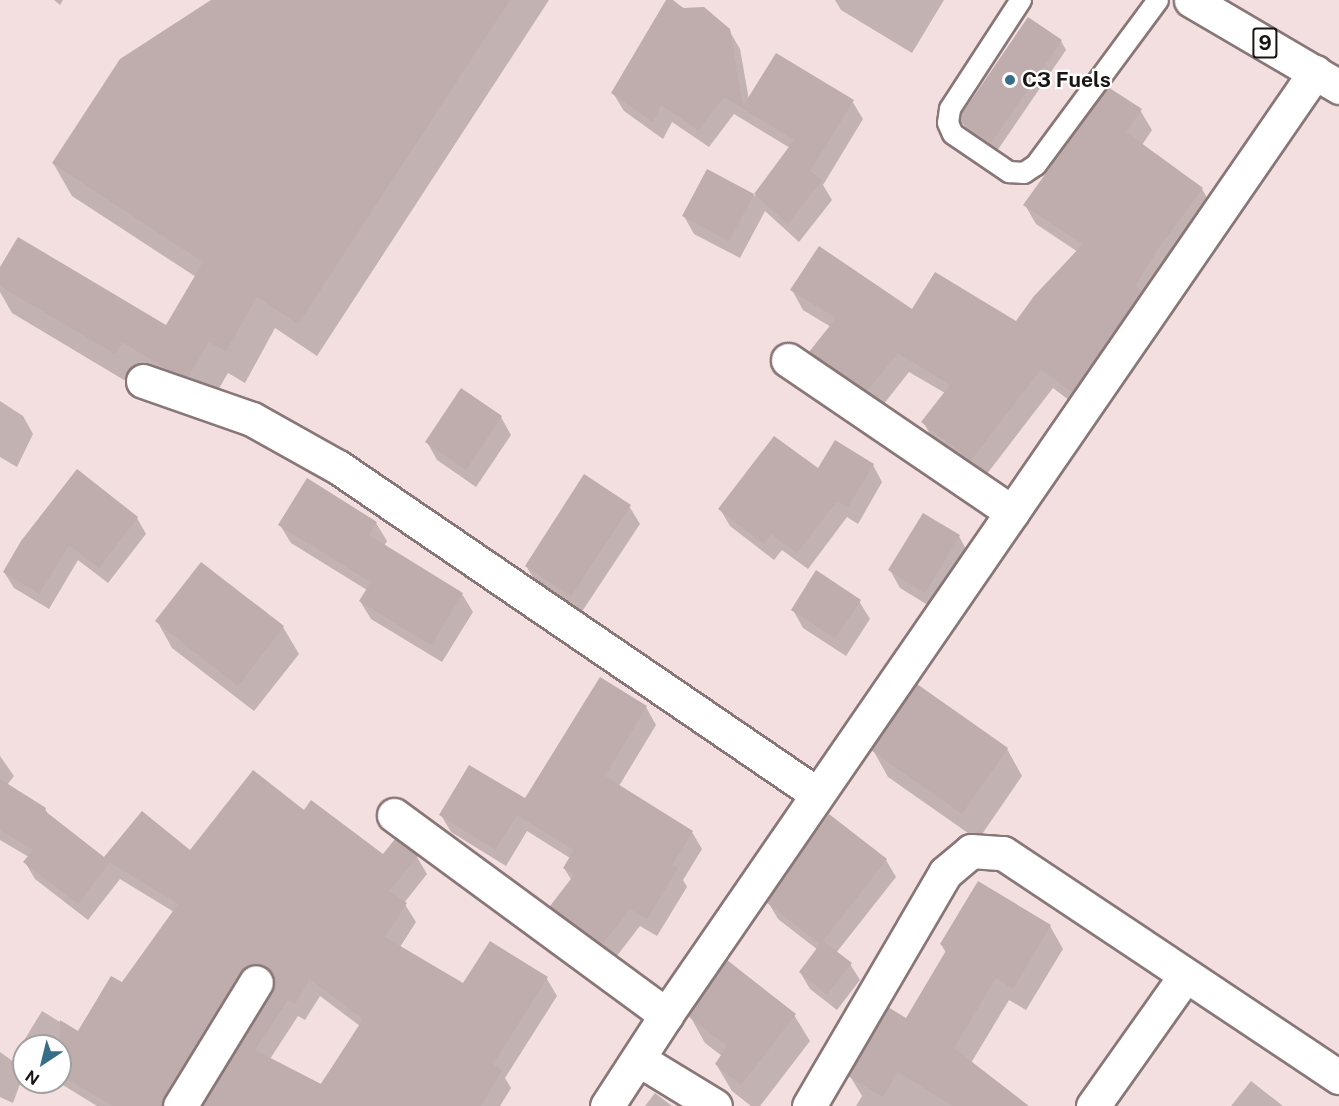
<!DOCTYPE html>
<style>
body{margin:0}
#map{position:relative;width:1339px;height:1106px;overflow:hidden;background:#f3dfdf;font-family:"Public Sans",sans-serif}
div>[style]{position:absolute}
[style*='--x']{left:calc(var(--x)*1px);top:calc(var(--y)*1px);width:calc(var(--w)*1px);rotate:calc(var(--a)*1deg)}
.shadow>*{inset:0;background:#0003}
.building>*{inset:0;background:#bfacac}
.roads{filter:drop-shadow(2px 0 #897777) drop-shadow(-2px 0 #897777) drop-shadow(0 2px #897777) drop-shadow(0 -2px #897777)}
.service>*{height:20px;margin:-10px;padding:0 10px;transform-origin:10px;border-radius:10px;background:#fff}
.minor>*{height:33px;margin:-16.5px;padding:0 16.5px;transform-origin:16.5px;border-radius:16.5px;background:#fff}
.tertiary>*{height:33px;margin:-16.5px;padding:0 16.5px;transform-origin:16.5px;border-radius:16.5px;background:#fff}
.trunk>*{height:33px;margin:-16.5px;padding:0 16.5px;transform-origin:16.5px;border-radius:16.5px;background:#fff}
.dots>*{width:16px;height:16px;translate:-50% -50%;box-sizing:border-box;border:3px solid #fff;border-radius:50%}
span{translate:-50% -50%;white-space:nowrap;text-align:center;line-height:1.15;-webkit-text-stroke:4.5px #fff;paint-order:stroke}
.shield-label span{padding:2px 4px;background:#fff;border:2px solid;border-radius:4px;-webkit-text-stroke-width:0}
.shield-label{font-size:20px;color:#1b1414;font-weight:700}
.poi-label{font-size:21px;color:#1b1414;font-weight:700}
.left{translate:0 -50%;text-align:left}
.north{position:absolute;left:12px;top:1034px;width:60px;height:60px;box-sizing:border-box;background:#fff;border:2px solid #a4a1a1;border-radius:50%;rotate:215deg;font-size:16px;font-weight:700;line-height:24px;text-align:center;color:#1b1414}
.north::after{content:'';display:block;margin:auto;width:21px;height:27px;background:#386d89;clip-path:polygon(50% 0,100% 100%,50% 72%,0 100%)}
</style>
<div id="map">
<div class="shadow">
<i style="clip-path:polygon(54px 0,63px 0,60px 5px)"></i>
<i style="clip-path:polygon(213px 0,549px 0,317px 356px,275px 328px,245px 383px,228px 373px,207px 409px,134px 386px,12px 313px,0 292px,0 270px,167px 327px,196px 277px,72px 196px,53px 163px)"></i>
<i style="clip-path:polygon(668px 0,729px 30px,740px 49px,749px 100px,852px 101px,863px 119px,823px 185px,832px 200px,799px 242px,765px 211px,740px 258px,694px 234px,684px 216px,708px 171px,755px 196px,790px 148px,734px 114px,709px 147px,672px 122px,663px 139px,624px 111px,613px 93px)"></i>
<i style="clip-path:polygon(835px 0,944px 0,912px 53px,841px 10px)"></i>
<i style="clip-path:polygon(1061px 41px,1066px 50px,997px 151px,968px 132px,963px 123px)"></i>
<i style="clip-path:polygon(1140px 110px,1152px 130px,1142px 145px,1202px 189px,1213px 208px,1083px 411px,1053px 388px,983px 479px,934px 441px,923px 422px,945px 393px,909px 372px,879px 410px,822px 371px,811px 352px,831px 327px,803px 310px,792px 290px,913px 311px,1016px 323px,1078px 252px,1036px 224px,1025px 205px)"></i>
<i style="clip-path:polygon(0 401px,23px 416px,33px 434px,17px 467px,0 457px)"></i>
<i style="clip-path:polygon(501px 417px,511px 435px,476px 487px,437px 460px,427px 442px)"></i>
<i style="clip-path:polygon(873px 465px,882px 482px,858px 524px,847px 517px,808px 569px,782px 550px,774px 560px,730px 526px,720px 509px,819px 471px)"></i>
<i style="clip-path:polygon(629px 506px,640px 524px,581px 613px,537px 584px,526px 566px)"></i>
<i style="clip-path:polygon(137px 518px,146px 534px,108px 583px,78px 560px,49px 609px,14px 588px,4px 572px,22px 542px)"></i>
<i style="clip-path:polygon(376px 523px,387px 541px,384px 546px,462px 594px,473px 612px,442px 662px,371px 619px,360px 601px,367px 590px,291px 543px,280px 525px)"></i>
<i style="clip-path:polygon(959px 536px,969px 555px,936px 610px,900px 588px,890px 570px)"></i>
<i style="clip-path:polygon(201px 564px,283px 627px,299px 654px,254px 711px,172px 648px,157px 621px)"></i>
<i style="clip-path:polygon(859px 601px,870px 619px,846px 656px,803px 628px,793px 610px)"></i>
<i style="clip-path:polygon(646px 707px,656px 725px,619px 786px,692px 832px,702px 849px,683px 880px,687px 887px,657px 936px,640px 926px,613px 961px,562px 924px,552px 907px,572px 881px,564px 868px,570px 858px,527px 831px,506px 866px,451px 832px,441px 815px,525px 800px)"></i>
<i style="clip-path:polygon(1007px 749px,1022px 776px,978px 840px,888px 777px,873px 750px)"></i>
<i style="clip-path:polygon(evenodd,0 756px,14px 776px,7px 785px,45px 809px,50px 817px,104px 859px,191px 852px,304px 812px,384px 856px,396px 841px,417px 857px,427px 874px,404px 903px,416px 922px,400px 947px,464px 985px,547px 979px,557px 996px,505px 1078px,511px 1088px,500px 1106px,204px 1106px,273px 992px,276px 983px,267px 980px,178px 1106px,97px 1106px,58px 1082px,60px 1046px,24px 1046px,24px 1054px,20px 1047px,42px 1011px,78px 1033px,122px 984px,174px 912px,120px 879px,88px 920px,35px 879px,25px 862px,29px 857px,0 840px,0 756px,320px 996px,360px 1026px,320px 1085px,270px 1059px,298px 1016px,305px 1020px,320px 996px)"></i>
<i style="clip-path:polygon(886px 860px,896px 877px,836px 953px,850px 964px,860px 980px,837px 1010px,810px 989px,800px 972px,818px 950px,778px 919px,768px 902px)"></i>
<i style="clip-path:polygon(979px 883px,1050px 926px,1063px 949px,1026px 1010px,1009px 1000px,971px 1063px,1026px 1106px,856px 1106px,862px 1096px,850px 1076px,906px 1020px,946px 953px,941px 944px)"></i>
<i style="clip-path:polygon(794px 1015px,810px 1041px,760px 1106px,751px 1106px,732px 1091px,716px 1064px,722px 1056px,705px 1043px,690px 1016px)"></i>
<i style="clip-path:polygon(0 1052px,14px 1062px,23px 1076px,13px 1103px,0 1097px)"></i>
<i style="clip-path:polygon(1251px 1081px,1283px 1106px,1231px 1106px)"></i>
<i style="clip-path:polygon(655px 1093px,672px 1106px,645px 1106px)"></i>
</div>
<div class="building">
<i style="clip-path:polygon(211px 0,510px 0,298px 324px,257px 297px,226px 351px,209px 342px,188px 377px,168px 370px,122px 342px,115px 354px,0 286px,0 267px,18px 237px,166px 325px,203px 262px,52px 163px,120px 59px)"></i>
<i style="clip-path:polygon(666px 0,673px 0,683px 8px,704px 7px,730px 29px,743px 106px,776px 53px,854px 100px,810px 171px,822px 180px,788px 224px,754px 194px,794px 140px,724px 97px,698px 130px,661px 105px,653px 122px,611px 93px)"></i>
<i style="clip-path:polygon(1028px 17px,1062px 40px,991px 143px,961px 123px,961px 115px)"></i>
<i style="clip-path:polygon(1108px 87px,1142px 109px,1126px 132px,1203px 188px,1158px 249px,1135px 286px,1142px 291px,1072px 392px,1041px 369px,971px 460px,921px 422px,950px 385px,898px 353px,867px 391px,809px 352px,836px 318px,790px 290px,819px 246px,912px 309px,935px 272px,1016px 321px,1034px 296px,1083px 244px,1023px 205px)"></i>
<i style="clip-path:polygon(707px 169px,754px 194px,729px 241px,682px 216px)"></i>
<i style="clip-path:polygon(461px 388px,502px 416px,466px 470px,425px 442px)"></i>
<i style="clip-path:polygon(774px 436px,818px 468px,835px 440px,874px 464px,848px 507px,837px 501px,797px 553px,771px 534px,764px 544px,718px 509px)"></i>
<i style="clip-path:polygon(77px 469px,138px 517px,99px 568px,69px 545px,39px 594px,3px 572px,21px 541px)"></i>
<i style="clip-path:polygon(584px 474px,631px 505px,571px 596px,525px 566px)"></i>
<i style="clip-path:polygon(307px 478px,377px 522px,369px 535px,463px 593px,431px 645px,359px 601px,371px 582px,278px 525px)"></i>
<i style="clip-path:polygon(923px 513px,960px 535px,925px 593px,888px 570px)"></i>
<i style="clip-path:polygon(201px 562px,284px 626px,238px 686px,155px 621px)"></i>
<i style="clip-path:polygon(816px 570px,861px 600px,835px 638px,791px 610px)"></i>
<i style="clip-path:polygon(600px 677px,647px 706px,605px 776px,693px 831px,672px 865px,678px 868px,647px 919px,630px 909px,602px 945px,550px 906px,574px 875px,563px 868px,574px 850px,517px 815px,495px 850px,439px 815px,469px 765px,525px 798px)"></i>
<i style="clip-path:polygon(917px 684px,1008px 748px,962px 814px,871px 750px)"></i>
<i style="clip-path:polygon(evenodd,253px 770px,304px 810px,311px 800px,383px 854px,395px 839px,418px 856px,389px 891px,407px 903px,385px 937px,463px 983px,490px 941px,548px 977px,493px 1064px,502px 1070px,481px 1106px,202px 1106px,272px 991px,275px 983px,273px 974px,266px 966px,257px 963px,248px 965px,240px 972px,164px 1096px,161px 1106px,113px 1106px,60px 1075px,60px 1020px,78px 1031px,111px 976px,122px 982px,178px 904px,110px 862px,78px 904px,23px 862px,33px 850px,0 830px,0 779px,46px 808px,45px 811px,104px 857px,142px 811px,190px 850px,253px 770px,310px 979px,363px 1019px,321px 1084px,255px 1050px,288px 1000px,295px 1004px,310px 979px)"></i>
<i style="clip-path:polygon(829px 814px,887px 859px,823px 941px,852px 963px,827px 994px,799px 972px,820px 944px,766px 902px)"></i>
<i style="clip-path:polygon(978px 881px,1051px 925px,1013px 989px,996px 978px,954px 1048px,1029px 1106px,953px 1106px,898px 1072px,883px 1097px,848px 1076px,888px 1007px,906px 1018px,947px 949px,940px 944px)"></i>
<i style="clip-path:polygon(727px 960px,796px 1014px,741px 1085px,715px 1064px,727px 1046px,688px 1016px)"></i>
</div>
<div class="roads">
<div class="service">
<i style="--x:1021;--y:0;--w:130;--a:123.1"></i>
<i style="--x:950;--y:109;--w:14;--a:98"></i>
<i style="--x:948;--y:123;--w:12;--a:66"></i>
<i style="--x:953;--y:134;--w:68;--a:34.2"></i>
<i style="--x:1009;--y:172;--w:15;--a:4"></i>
<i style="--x:1024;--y:173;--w:14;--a:-34"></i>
<i style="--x:1036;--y:165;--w:205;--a:-53.5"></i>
</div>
<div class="minor">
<i style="--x:788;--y:360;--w:271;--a:34.2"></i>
<i style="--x:143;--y:381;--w:115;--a:19.2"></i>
<i style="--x:252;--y:419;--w:98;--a:29.2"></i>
<i style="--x:338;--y:467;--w:580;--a:34.32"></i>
<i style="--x:394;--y:815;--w:338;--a:36.3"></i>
<i style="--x:638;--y:1059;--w:90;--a:31.4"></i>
<i style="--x:180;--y:1106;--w:145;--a:-58.5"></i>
<i style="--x:809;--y:1106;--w:270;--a:-59.7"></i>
<i style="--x:945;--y:873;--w:34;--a:-40"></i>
<i style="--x:971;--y:851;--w:32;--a:4"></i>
<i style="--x:1003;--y:853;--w:404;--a:33.7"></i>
<i style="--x:1093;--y:1106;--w:159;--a:-54.7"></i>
</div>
<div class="tertiary">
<i style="--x:607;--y:1106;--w:108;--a:-57"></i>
<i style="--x:666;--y:1015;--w:1145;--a:-55.46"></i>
</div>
<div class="trunk">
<i style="--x:1191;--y:0;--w:172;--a:30.4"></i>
</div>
</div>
<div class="dots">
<i style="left:1010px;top:80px;background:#386d89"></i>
</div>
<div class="shield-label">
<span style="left:1265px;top:43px">9</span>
</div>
<div class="poi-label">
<span class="left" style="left:1022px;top:80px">C3 Fuels</span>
</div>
<div class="north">N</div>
</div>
